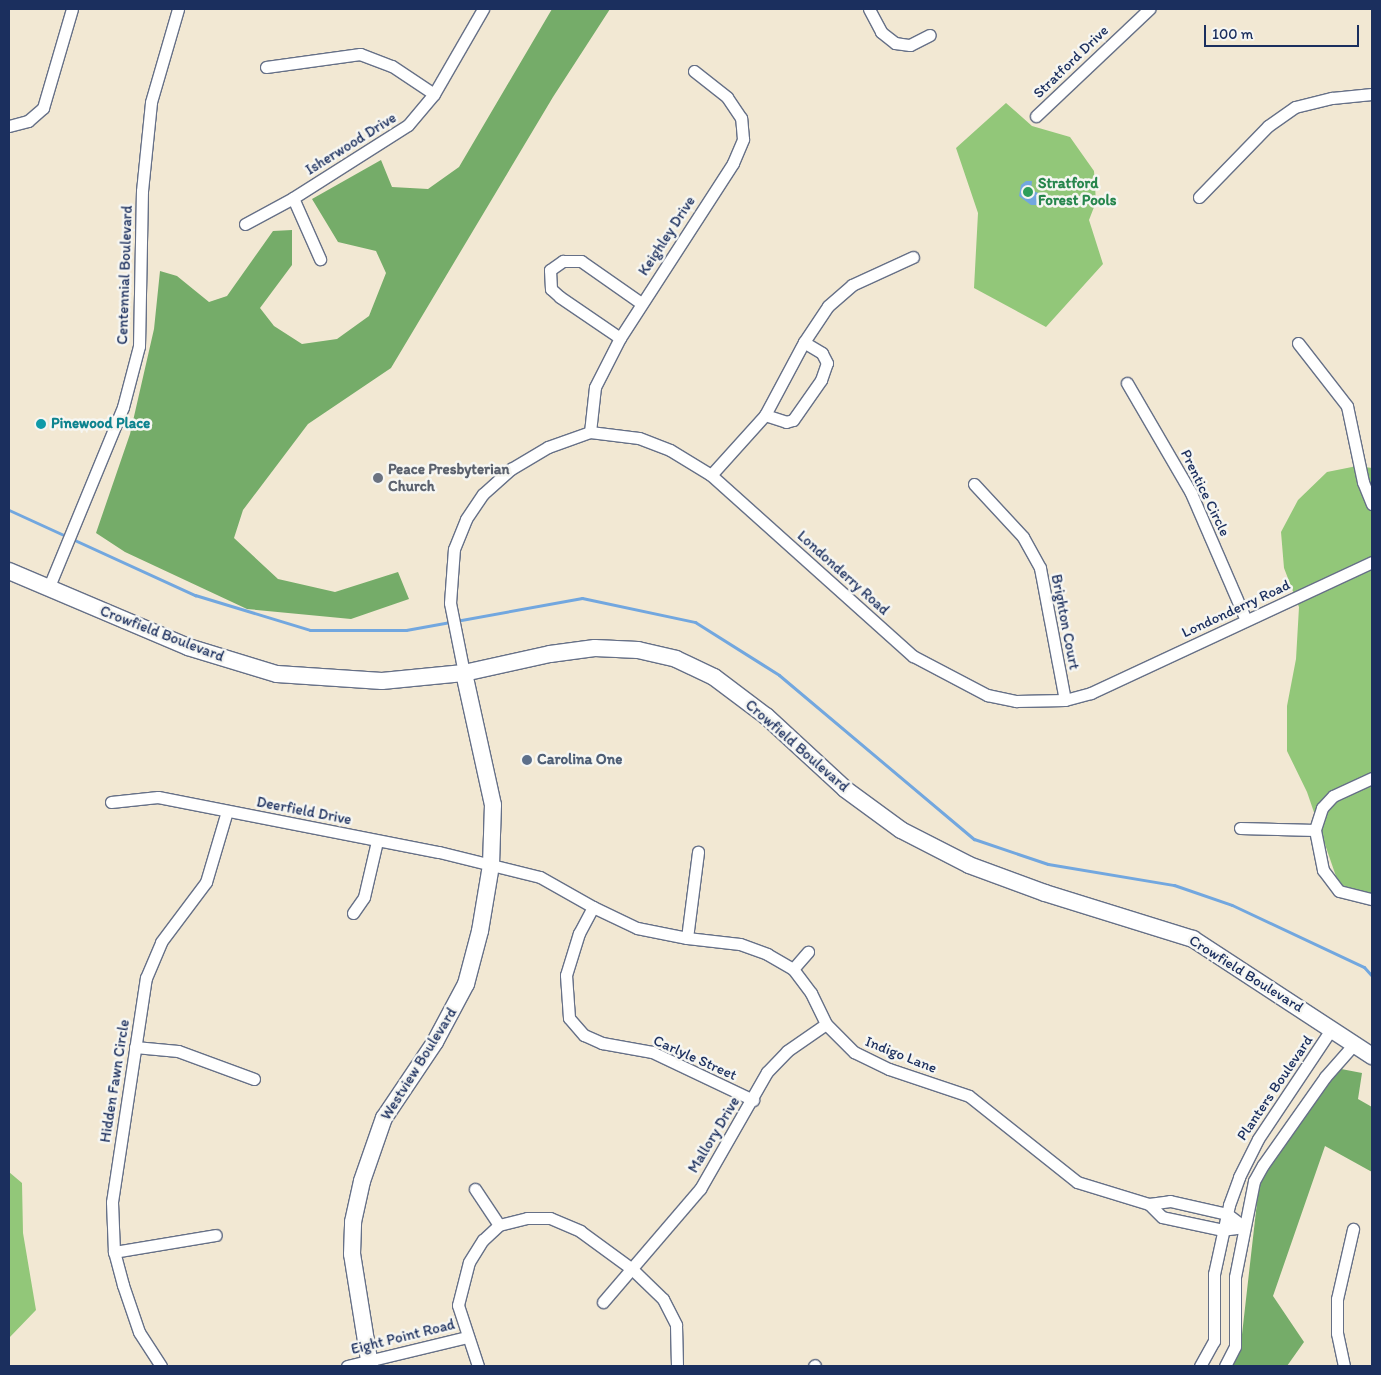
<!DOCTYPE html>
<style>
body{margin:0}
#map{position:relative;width:1381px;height:1375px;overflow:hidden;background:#f2e8d3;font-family:Itim,sans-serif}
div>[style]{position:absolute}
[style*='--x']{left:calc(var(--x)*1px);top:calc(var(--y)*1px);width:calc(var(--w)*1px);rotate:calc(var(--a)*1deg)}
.green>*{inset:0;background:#92c779}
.forest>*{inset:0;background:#75ac69}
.water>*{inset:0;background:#72a7df}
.stream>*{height:3px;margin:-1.5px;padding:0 1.5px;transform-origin:1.5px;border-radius:1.5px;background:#72a7df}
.roads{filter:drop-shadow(1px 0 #667087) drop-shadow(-1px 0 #667087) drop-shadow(0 1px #667087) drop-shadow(0 -1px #667087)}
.street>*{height:11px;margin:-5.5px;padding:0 5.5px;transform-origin:5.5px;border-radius:5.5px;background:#fff}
.secondary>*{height:16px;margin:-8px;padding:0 8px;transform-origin:8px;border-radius:8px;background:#fff}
.dots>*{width:14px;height:14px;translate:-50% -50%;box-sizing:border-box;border:2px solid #f6f6f2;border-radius:50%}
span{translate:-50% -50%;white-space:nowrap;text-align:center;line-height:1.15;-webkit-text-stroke:5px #f6f6f2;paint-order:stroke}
.street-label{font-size:15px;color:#1b2f5e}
.leisure-label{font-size:15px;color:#27864d;font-weight:700}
.left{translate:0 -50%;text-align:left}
.culture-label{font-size:15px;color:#0d838f;font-weight:700}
.worship-label{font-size:15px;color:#5b616d;font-weight:700}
.service-label{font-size:15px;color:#4e5e75;font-weight:700}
.frame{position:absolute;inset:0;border:10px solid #1b2f5e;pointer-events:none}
.scale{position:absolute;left:1204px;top:25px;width:155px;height:22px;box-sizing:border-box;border:2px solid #1b2f5e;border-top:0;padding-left:6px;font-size:15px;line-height:18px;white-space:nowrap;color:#1b2f5e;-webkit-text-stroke:4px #f6f6f2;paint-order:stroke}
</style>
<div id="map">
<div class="green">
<i style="clip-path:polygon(1006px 103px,1032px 126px,1070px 137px,1094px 171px,1096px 202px,1089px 220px,1103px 264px,1046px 327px,974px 288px,978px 213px,956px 148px)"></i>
<i style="clip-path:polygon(1357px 466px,1372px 468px,1372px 903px,1340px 888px,1307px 792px,1287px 751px,1287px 706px,1296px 659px,1299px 607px,1284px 568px,1281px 532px,1298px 500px,1327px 472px)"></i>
<i style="clip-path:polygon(9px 1172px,22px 1183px,23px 1233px,36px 1310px,9px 1338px)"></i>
</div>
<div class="forest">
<i style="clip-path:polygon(552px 9px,610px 9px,553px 97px,391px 368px,308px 424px,243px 510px,234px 538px,278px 579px,335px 592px,398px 572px,409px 599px,351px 619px,247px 609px,125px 552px,96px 533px,130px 434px,154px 329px,160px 271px,177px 276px,209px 302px,227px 296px,273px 231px,292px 230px,292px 265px,260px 308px,274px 326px,302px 344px,337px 339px,369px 316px,386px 273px,376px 251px,338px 242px,312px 199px,381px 160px,392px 187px,428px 189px,459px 167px)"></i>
<i style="clip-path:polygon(1336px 1068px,1362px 1073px,1358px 1099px,1372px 1107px,1372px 1172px,1325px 1146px,1273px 1296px,1304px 1342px,1287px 1366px,1231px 1366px,1240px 1352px,1260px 1176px)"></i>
</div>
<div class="water">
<i style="clip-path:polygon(1026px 181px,1032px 181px,1031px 190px,1043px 195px,1042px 205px,1031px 205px,1019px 196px,1021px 185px)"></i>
</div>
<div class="stream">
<i style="--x:9;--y:510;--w:205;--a:24.6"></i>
<i style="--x:195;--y:595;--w:120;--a:16.9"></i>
<i style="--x:310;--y:630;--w:96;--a:0"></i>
<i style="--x:406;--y:630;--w:179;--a:-10.3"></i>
<i style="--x:582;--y:598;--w:116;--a:12"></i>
<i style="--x:695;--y:622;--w:99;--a:32.2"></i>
<i style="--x:779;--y:675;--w:255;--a:40.1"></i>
<i style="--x:974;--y:839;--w:78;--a:18.7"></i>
<i style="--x:1048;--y:864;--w:128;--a:9.5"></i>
<i style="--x:1174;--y:885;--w:61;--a:19"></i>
<i style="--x:1232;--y:905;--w:146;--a:25.2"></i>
<i style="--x:1364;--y:967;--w:12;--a:48"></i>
</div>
<div class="roads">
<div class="street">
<i style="--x:869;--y:9;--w:26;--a:62"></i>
<i style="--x:881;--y:32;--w:18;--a:38"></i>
<i style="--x:895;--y:43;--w:15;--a:8"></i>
<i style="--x:910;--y:45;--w:22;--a:-27"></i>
<i style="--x:266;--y:67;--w:95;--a:-7.9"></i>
<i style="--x:360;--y:54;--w:34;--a:21"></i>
<i style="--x:392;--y:66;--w:50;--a:33.7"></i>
<i style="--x:1036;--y:116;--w:156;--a:-43.4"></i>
<i style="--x:9;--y:126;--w:20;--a:-15"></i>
<i style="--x:28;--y:121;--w:20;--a:-41"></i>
<i style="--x:43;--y:108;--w:103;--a:-73.7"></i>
<i style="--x:1199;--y:197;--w:99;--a:-45.8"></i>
<i style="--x:1268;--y:126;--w:33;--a:-35"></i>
<i style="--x:1295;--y:107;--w:38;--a:-14"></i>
<i style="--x:1332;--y:98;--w:40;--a:-5.7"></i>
<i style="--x:293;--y:198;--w:67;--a:66.1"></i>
<i style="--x:245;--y:224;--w:55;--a:-28.4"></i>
<i style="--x:293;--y:198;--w:136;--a:-32.4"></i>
<i style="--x:408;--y:125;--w:40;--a:-50"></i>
<i style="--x:434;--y:94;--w:98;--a:-60"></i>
<i style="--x:620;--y:338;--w:73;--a:-145.7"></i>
<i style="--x:560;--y:297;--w:12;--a:-138"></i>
<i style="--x:551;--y:289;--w:19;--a:-93"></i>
<i style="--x:550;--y:270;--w:16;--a:-35"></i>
<i style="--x:563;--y:261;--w:18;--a:0"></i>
<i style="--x:581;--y:261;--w:73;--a:35"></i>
<i style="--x:1298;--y:343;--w:80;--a:52.1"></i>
<i style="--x:1347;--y:406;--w:78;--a:78.1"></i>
<i style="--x:1363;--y:482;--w:24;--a:68"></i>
<i style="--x:1127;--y:383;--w:127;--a:59.8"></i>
<i style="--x:1191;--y:493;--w:138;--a:66.6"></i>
<i style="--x:765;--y:415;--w:22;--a:18"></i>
<i style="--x:786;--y:422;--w:7;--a:-16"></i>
<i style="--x:793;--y:420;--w:49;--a:-55"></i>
<i style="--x:821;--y:380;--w:18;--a:-71"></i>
<i style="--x:827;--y:363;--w:11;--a:-117"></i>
<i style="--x:822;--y:353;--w:21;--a:-149"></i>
<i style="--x:590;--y:432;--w:45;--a:-83.7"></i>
<i style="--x:595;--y:387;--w:55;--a:-63"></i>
<i style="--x:620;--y:338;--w:208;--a:-57.1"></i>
<i style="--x:733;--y:163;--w:26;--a:-67"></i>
<i style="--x:743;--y:139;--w:21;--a:-95"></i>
<i style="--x:741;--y:118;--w:25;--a:-124"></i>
<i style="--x:727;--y:97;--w:42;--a:-141.8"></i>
<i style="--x:711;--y:475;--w:81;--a:-48"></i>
<i style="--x:765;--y:415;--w:83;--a:-61.9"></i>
<i style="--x:804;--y:342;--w:43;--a:-56.3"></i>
<i style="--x:828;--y:306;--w:32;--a:-41"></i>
<i style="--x:852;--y:285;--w:67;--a:-24.7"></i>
<i style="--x:974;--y:484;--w:72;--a:47.2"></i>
<i style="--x:1023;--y:537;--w:35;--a:61"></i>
<i style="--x:1040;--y:568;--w:134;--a:79.3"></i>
<i style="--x:48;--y:589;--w:197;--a:-67.6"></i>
<i style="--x:123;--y:407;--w:63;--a:-75.3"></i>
<i style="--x:139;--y:346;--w:155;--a:-88.9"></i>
<i style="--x:142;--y:191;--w:89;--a:-84.2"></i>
<i style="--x:151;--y:102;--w:97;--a:-73.8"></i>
<i style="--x:464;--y:673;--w:71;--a:-101.3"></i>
<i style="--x:450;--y:603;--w:54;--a:-85.8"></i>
<i style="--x:454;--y:549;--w:32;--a:-68"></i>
<i style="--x:466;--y:519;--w:30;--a:-56"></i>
<i style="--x:483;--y:494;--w:38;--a:-42"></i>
<i style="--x:511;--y:469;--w:43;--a:-30.7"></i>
<i style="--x:548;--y:447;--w:45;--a:-19.7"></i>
<i style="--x:590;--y:432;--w:49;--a:7"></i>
<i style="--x:639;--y:438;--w:33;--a:21"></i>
<i style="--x:670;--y:450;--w:48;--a:31.4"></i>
<i style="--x:711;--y:475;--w:271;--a:41.9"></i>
<i style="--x:913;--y:656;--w:84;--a:27.8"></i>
<i style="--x:987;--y:695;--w:30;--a:12"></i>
<i style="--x:1016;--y:701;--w:49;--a:-1.2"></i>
<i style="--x:1065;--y:700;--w:27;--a:-15"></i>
<i style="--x:1091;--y:693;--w:310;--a:-25"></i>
<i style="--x:1372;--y:778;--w:43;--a:155.2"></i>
<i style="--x:1333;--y:796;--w:16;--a:133"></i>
<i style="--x:1322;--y:808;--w:23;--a:108"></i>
<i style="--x:1315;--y:830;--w:41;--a:78.7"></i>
<i style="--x:1323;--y:870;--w:26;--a:53"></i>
<i style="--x:1339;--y:891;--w:34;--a:14"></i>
<i style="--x:111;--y:802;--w:47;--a:-6.1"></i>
<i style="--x:158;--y:797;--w:286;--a:11.1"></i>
<i style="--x:439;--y:852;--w:104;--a:13.9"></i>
<i style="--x:540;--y:877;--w:61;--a:29.5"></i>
<i style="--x:593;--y:907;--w:49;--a:25.5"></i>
<i style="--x:637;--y:928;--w:51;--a:11.3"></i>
<i style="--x:687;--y:938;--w:53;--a:6.5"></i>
<i style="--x:740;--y:944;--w:29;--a:20"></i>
<i style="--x:767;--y:954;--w:30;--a:30"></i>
<i style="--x:793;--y:969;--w:30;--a:53"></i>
<i style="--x:811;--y:993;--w:34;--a:64"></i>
<i style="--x:826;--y:1024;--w:40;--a:45"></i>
<i style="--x:854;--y:1052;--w:39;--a:26"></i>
<i style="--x:889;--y:1069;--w:84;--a:18.6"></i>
<i style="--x:969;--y:1096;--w:138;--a:38.5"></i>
<i style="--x:1077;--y:1182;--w:75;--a:17"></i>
<i style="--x:1149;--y:1204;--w:21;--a:-8"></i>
<i style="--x:1170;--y:1201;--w:58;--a:12.8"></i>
<i style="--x:1227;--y:1214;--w:21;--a:37"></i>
<i style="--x:1244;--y:1227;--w:21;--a:172"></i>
<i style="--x:1223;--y:1230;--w:62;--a:-168"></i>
<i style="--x:1162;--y:1217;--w:18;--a:-135"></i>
<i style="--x:1240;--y:828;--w:75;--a:1.5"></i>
<i style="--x:593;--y:907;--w:30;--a:118"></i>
<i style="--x:579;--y:933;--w:44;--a:107.2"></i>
<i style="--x:566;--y:975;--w:43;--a:86"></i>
<i style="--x:569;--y:1018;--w:23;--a:49"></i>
<i style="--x:584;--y:1035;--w:20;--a:24"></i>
<i style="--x:602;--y:1043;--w:51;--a:10.2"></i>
<i style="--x:652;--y:1052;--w:112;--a:25.4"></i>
<i style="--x:353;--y:913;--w:19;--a:-55"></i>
<i style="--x:364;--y:897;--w:57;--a:-76.9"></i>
<i style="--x:687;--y:938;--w:87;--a:-82.7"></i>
<i style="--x:793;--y:969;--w:23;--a:-49"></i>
<i style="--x:135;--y:1047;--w:43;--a:5.3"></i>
<i style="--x:178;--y:1051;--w:81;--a:20.2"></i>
<i style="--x:475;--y:1189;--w:43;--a:56.3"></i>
<i style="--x:114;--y:1252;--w:103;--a:-9.5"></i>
<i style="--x:603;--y:1302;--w:149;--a:-49.4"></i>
<i style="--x:700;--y:1189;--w:135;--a:-60.2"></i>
<i style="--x:767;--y:1072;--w:29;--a:-46"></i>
<i style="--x:787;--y:1051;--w:47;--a:-34.7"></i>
<i style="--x:161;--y:1366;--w:40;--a:-122.9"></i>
<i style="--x:139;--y:1332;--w:50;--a:-108.8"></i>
<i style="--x:123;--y:1285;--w:34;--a:-105"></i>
<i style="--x:114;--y:1252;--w:50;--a:-92.3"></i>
<i style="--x:112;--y:1202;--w:227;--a:-81.4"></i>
<i style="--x:146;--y:978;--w:39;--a:-67"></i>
<i style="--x:161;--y:942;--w:75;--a:-53.1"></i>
<i style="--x:206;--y:882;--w:74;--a:-73.5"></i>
<i style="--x:347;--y:1366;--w:123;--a:-13.6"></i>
<i style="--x:478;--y:1366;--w:64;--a:-108.2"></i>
<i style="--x:458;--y:1305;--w:44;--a:-75.7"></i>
<i style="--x:469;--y:1262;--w:26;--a:-58"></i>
<i style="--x:483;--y:1240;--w:22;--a:-43"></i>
<i style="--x:499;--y:1225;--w:29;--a:-14"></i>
<i style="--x:527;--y:1218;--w:23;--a:0"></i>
<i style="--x:550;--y:1218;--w:33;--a:23"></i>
<i style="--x:580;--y:1231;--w:64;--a:36.2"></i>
<i style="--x:632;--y:1269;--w:43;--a:44.1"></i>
<i style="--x:663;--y:1299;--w:29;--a:63"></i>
<i style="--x:676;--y:1325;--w:41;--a:88.6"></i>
<i style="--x:814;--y:1366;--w:1;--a:-45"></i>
<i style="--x:1200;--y:1366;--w:29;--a:-61"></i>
<i style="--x:1214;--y:1341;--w:67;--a:-90"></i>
<i style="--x:1214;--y:1274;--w:71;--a:-77.7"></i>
<i style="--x:1229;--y:1205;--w:30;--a:-70"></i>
<i style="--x:1239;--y:1177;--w:42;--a:-63.4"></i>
<i style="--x:1258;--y:1139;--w:133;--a:-56.3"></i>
<i style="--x:1225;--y:1366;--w:22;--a:-63"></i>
<i style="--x:1235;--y:1346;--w:69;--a:-90"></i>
<i style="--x:1235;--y:1277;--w:98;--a:-78.8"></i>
<i style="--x:1254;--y:1181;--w:18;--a:-61"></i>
<i style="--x:1263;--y:1165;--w:108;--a:-54.8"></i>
<i style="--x:1325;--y:1077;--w:45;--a:-48.6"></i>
<i style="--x:1344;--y:1366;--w:34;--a:-102"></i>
<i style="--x:1337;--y:1333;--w:34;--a:-90"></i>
<i style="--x:1337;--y:1299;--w:72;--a:-77.1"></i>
</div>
<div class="secondary">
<i style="--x:9;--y:571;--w:194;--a:23"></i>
<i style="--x:188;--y:647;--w:93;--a:16.9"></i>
<i style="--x:277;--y:674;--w:105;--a:3.8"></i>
<i style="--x:382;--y:681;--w:82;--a:-5.6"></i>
<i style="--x:464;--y:673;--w:88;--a:-12.5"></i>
<i style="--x:550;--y:654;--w:45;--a:-7.6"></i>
<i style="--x:595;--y:648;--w:43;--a:2.7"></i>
<i style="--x:638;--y:650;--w:39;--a:13"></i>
<i style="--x:676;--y:659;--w:42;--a:25.3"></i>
<i style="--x:714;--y:677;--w:65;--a:36.9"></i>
<i style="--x:766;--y:716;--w:108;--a:42.7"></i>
<i style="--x:845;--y:789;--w:69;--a:36.2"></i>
<i style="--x:901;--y:830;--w:76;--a:27.2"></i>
<i style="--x:969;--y:865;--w:81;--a:20.2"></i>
<i style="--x:1045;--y:893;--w:155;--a:17.3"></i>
<i style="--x:1193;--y:939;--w:214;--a:33.2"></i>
<i style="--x:370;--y:1366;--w:113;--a:-99.1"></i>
<i style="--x:352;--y:1254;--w:32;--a:-88"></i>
<i style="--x:353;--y:1222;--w:42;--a:-77.6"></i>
<i style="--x:362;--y:1181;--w:67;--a:-70.8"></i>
<i style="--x:384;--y:1118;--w:92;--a:-56.1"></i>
<i style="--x:435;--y:1042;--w:66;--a:-61.9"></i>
<i style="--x:466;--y:984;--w:55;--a:-75.2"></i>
<i style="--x:480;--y:931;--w:67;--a:-80.5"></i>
<i style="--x:491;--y:865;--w:60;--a:-88.1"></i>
<i style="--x:493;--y:805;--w:135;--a:-102.4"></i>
</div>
</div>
<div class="dots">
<i style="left:1028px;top:192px;background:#2e9e5b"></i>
<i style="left:41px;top:424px;background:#0f9aa8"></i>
<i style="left:378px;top:478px;background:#6b7280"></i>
<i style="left:527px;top:760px;background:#5c6f8a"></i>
</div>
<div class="street-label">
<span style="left:1071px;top:62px;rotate:-44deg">Stratford Drive</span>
<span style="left:351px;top:144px;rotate:-32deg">Isherwood Drive</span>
<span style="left:667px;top:236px;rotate:-57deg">Keighley Drive</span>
<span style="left:125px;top:275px;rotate:-88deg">Centennial Boulevard</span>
<span style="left:1205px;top:493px;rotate:64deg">Prentice Circle</span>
<span style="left:843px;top:573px;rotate:42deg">Londonderry Road</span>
<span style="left:1236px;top:609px;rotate:-25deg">Londonderry Road</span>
<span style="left:1065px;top:622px;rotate:79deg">Brighton Court</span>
<span style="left:162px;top:634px;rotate:21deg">Crowfield Boulevard</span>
<span style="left:797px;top:746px;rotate:41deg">Crowfield Boulevard</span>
<span style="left:304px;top:811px;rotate:11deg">Deerfield Drive</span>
<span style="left:1246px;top:974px;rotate:32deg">Crowfield Boulevard</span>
<span style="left:901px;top:1055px;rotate:22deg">Indigo Lane</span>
<span style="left:695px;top:1058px;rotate:24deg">Carlyle Street</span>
<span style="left:419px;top:1064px;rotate:-58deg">Westview Boulevard</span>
<span style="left:115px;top:1081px;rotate:-81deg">Hidden Fawn Circle</span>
<span style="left:1275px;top:1088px;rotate:-56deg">Planters Boulevard</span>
<span style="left:714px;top:1135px;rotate:-59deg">Mallory Drive</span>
<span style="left:403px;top:1337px;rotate:-14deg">Eight Point Road</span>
</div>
<div class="leisure-label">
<span class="left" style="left:1038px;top:192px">Stratford<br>Forest Pools</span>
</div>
<div class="culture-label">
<span class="left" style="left:51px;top:424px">Pinewood Place</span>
</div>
<div class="worship-label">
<span class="left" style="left:388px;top:478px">Peace Presbyterian<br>Church</span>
</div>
<div class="service-label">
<span class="left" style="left:537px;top:760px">Carolina One</span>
</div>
<div class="frame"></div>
<div class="scale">100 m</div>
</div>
